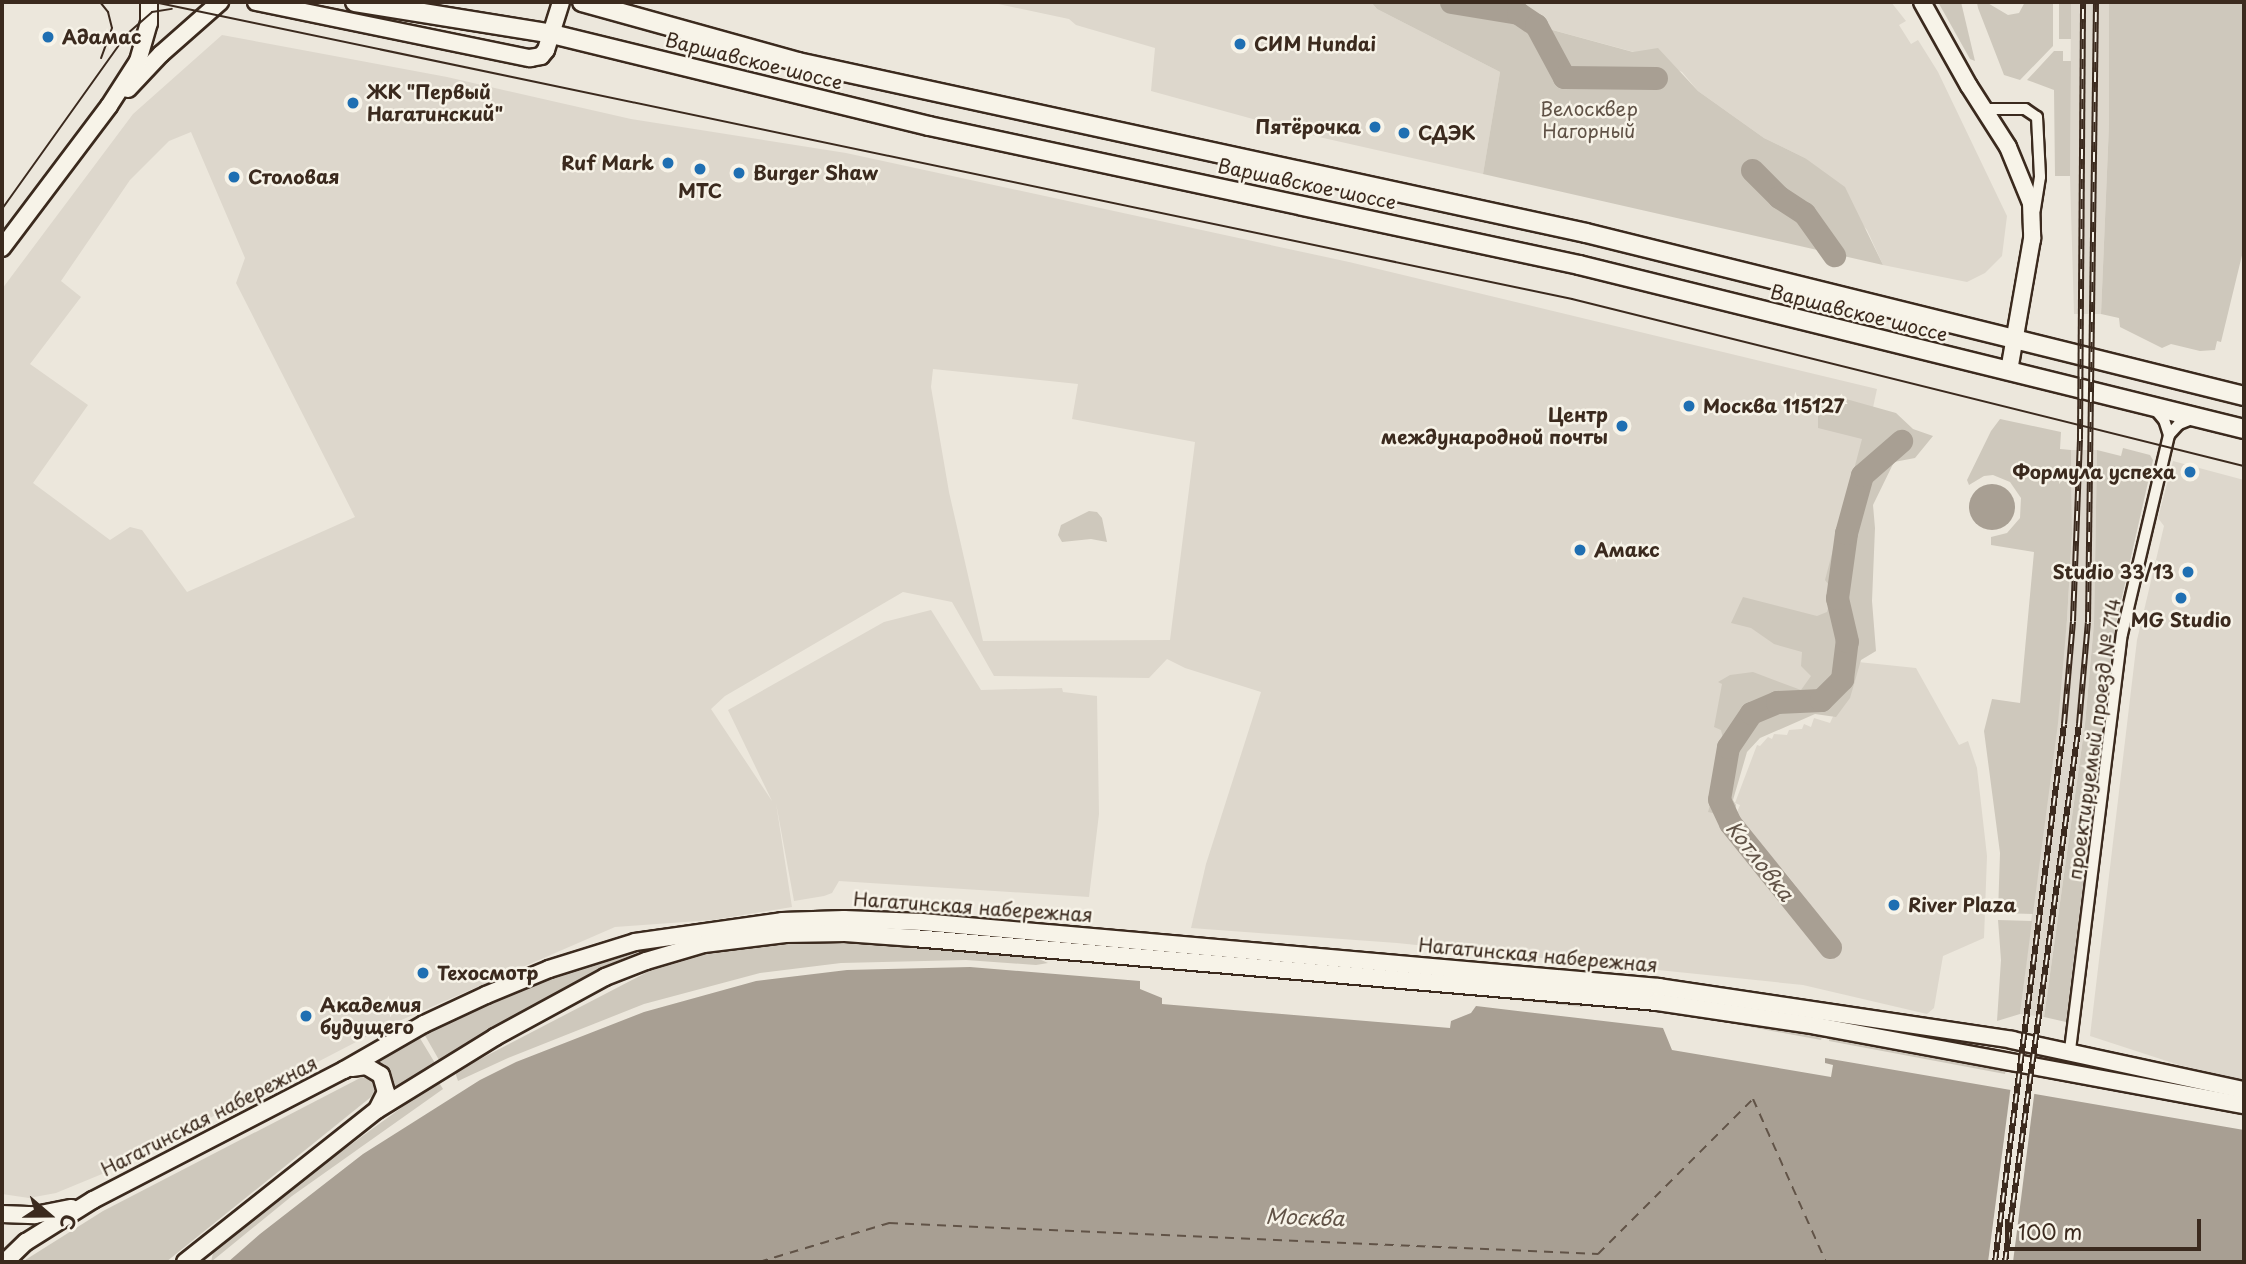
<!DOCTYPE html>
<meta charset="utf-8">
<style>
body{margin:0}
#map{position:relative;width:2246px;height:1264px;overflow:hidden;background:#ece7dc;font-family:"Playpen Sans",sans-serif}
div>[style]{position:absolute}
[style*='--x']{left:calc(var(--x)*1px);top:calc(var(--y)*1px);width:calc(var(--w)*1px);rotate:calc(var(--a)*1deg)}
.built>*{inset:0;background:#ddd7cc}
.green>*{inset:0;background:#cec8bc}
.water>*{inset:0;background:#a89f93}
.round{border-radius:50%}
.pier>*{inset:0;background:#ece7dc}
.river>*{height:23px;margin:-11.5px;padding:0 11.5px;transform-origin:11.5px;border-radius:11.5px;background:#a89f93}
.ferry>*{height:2px;margin-top:-1px;transform-origin:0;background:repeating-linear-gradient(90deg,#615347 0 9px,transparent 0 16px)}
.roads{filter:drop-shadow(2px 0 #3b2a1e) drop-shadow(-2px 0 #3b2a1e) drop-shadow(0 2px #3b2a1e) drop-shadow(0 -2px #3b2a1e)}
.street>*{height:10px;margin:-5px;padding:0 5px;transform-origin:5px;border-radius:5px;background:#f7f3e8}
.secondary>*{height:16px;margin:-8px;padding:0 8px;transform-origin:8px;border-radius:8px;background:#f7f3e8}
.primary>*{height:18px;margin:-9px;padding:0 9px;transform-origin:9px;border-radius:9px;background:#f7f3e8}
.tram>*{height:2px;margin:-1px;padding:0 1px;transform-origin:1px;border-radius:1px;background:#3b2a1e}
.rail>*{height:6px;margin-top:-3px;transform-origin:0;background:repeating-linear-gradient(90deg,#f7f3e8 0 10px,#3b2a1e 0 20px);box-sizing:border-box;border-block:2px solid #3b2a1e}
.dots>*{width:19px;height:19px;translate:-50% -50%;box-sizing:border-box;border:4px solid #f7f3e8;border-radius:50%}
span{translate:-50% -50%;white-space:nowrap;text-align:center;line-height:1.15;-webkit-text-stroke:5px #f7f3e8;paint-order:stroke}
.poi-label{font-size:19px;color:#3b2a1e;font-weight:700}
.left{translate:0 -50%;text-align:left}
.right{translate:-100% -50%;text-align:right}
.street-label{font-size:19px;color:#3b2a1e}
.park-label{font-size:19px;color:#605246}
.water-label{font-size:21px;color:#615347;font-style:italic}
.frame{position:absolute;inset:0;border:4px solid #3b2a1e;pointer-events:none}
.north{position:absolute;left:14px;top:1180px;width:70px;height:70px;-webkit-text-stroke:5px #f7f3e8;paint-order:stroke;rotate:110deg;font-size:19px;font-weight:700;line-height:28px;text-align:center;color:#3b2a1e}
.north::after{content:'';display:block;margin:auto;width:24px;height:32px;background:#3b2a1e;clip-path:polygon(50% 0,100% 100%,50% 72%,0 100%)}
.scale{position:absolute;left:2005px;top:1219px;width:196px;height:32px;box-sizing:border-box;border:4px solid #3b2a1e;border-top:0;padding-left:9px;font-size:21px;line-height:24px;white-space:nowrap;color:#3b2a1e;-webkit-text-stroke:5px #f7f3e8;paint-order:stroke}
</style>
<div id="map">
<div class="built">
<i style="clip-path:polygon(989px 2px,1371px 2px,1377px 9px,1500px 72px,1483px 174px,1319px 137px,1151px 91px,1155px 48px,1076px 25px,1069px 19px)"></i>
<i style="clip-path:polygon(1496px 2px,1891px 2px,1906px 21px,1899px 25px,1911px 44px,1918px 40px,1938px 72px,2007px 216px,2002px 256px,1985px 273px,1967px 282px,1883px 265px,1867px 230px,1805px 158px,1764px 138px,1698px 91px,1682px 72px,1634px 52px,1512px 19px)"></i>
<i style="clip-path:polygon(2071px 2px,2109px 2px,2109px 124px,2101px 314px,2074px 314px,2070px 176px)"></i>
<i style="clip-path:polygon(evenodd,222px 35px,447px 77px,631px 119px,846px 153px,1349px 262px,1877px 389px,1812px 690px,1738px 702px,1713px 804px,1829px 951px,1838px 946px,1814px 920px,1816px 917px,1807px 907px,1810px 904px,1785px 872px,1735px 817px,1740px 805px,1735px 803px,1757px 745px,1760px 746px,1768px 737px,1772px 739px,1774px 734px,1787px 735px,1789px 730px,1802px 729px,1804px 724px,1811px 727px,1814px 718px,1830px 723px,1858px 662px,1916px 668px,1959px 745px,1968px 741px,1977px 768px,1987px 856px,1984px 938px,1943px 956px,1934px 1008px,1927px 1014px,1803px 985px,1397px 943px,1191px 928px,1206px 864px,1261px 692px,1185px 668px,1167px 659px,1149px 678px,994px 676px,952px 602px,903px 592px,725px 696px,711px 709px,772px 801px,728px 710px,884px 622px,931px 610px,981px 690px,1062px 688px,1063px 692px,1097px 696px,1099px 814px,1089px 897px,839px 881px,832px 893px,824px 896px,794px 901px,776px 803px,792px 907px,713px 920px,615px 927px,383px 1028px,102px 1174px,56px 1193px,29px 1198px,2px 1194px,2px 289px,133px 114px,222px 35px,191px 132px,245px 258px,236px 283px,355px 517px,187px 592px,142px 530px,130px 527px,110px 540px,33px 483px,88px 405px,30px 364px,81px 297px,61px 281px,130px 180px,169px 141px,191px 132px,222px 35px,933px 369px,1078px 384px,1072px 419px,1195px 442px,1170px 640px,983px 641px,949px 492px,931px 387px,933px 369px)"></i>
<i style="clip-path:polygon(2071px 450px,2097px 450px,2094px 623px,2085px 724px,2044px 1017px,2020px 1014px,2067px 620px,2072px 534px)"></i>
<i style="clip-path:polygon(2173px 461px,2244px 480px,2244px 1080px,2179px 1065px,2090px 1036px,2137px 640px,2164px 526px,2158px 518px)"></i>
</div>
<div class="green">
<i style="clip-path:polygon(1371px 2px,1496px 2px,1512px 19px,1633px 52px,1658px 48px,1698px 91px,1764px 138px,1805px 158px,1845px 187px,1883px 265px,1483px 174px,1500px 72px,1377px 9px)"></i>
<i style="clip-path:polygon(1938px 2px,1961px 2px,1975px 61px,1970px 59px)"></i>
<i style="clip-path:polygon(1986px 2px,2008px 15px,2019px 13px,2025px 2px,2053px 2px,2053px 46px,2020px 80px,2004px 75px,1978px 8px,1977px 3px)"></i>
<i style="clip-path:polygon(2059px 2px,2071px 2px,2071px 39px,2059px 39px)"></i>
<i style="clip-path:polygon(2109px 2px,2244px 2px,2244px 247px,2221px 342px,2217px 341px,2215px 350px,2200px 351px,2171px 344px,2162px 348px,2120px 327px,2119px 318px,2101px 314px,2109px 124px)"></i>
<i style="clip-path:polygon(2054px 51px,2063px 51px,2063px 61px,2071px 61px,2070px 176px,2055px 176px,2054px 90px,2027px 80px)"></i>
<i style="clip-path:polygon(1826px 398px,1846px 399px,1896px 413px,1913px 429px,1933px 436px,1915px 458px,1894px 462px,1873px 505px,1875px 528px,1872px 601px,1876px 651px,1861px 660px,1850px 698px,1836px 717px,1815px 714px,1760px 738px,1747px 752px,1733px 800px,1736px 805px,1734px 817px,1782px 870px,1779px 877px,1772px 879px,1717px 814px,1708px 812px,1726px 752px,1721px 730px,1714px 727px,1722px 684px,1718px 682px,1730px 675px,1753px 672px,1801px 690px,1811px 676px,1801px 666px,1802px 652px,1774px 644px,1751px 628px,1731px 623px,1743px 597px,1817px 616px,1827px 612px,1833px 590px,1825px 580px,1862px 439px,1818px 428px,1818px 405px)"></i>
<i style="clip-path:polygon(2000px 419px,2061px 432px,2060px 449px,2071px 450px,2072px 534px,2067px 620px,2058px 723px,2033px 914px,1998px 913px,2000px 853px,1984px 731px,1992px 699px,2020px 703px,2034px 552px,1991px 545px,1991px 537px,2007px 533px,2020px 518px,2021px 498px,2010px 482px,1993px 475px,1984px 476px,1969px 485px,1967px 480px,1991px 431px)"></i>
<i style="clip-path:polygon(2123px 448px,2150px 455px,2153px 460px,2115px 628px,2066px 1022px,2044px 1017px,2085px 724px,2094px 623px,2097px 450px,2121px 456px)"></i>
<i style="clip-path:polygon(1089px 511px,1097px 512px,1102px 518px,1107px 542px,1091px 539px,1062px 542px,1058px 535px,1061px 525px)"></i>
<i style="clip-path:polygon(1998px 920px,2032px 921px,2020px 1014px,1997px 1021px,2001px 960px)"></i>
<i style="clip-path:polygon(874px 941px,1030px 955px,1048px 963px,1036px 965px,966px 960px,841px 963px,760px 973px,644px 1004px,508px 1058px,458px 1081px,455px 1072px,657px 967px,707px 952px,799px 942px)"></i>
<i style="clip-path:polygon(651px 946px,604px 967px,439px 1060px,423px 1032px,560px 973px)"></i>
<i style="clip-path:polygon(1484px 993px,1583px 1002px,1582px 1007px,1488px 997px)"></i>
<i style="clip-path:polygon(1610px 1001px,1823px 1034px,1821px 1040px)"></i>
<i style="clip-path:polygon(1830px 1034px,2006px 1068px,2005px 1074px,1829px 1041px)"></i>
<i style="clip-path:polygon(418px 1035px,435px 1063px,394px 1090px,390px 1072px,374px 1059px)"></i>
<i style="clip-path:polygon(362px 1077px,373px 1081px,375px 1089px,371px 1097px,166px 1262px,22px 1262px,103px 1211px)"></i>
<i style="clip-path:polygon(438px 1081px,443px 1089px,292px 1196px,211px 1262px,213px 1253px,283px 1194px)"></i>
</div>
<div class="water">
<i class="round" style="left:1969px;top:484px;width:46px;height:46px"></i>
<i style="clip-path:polygon(970px 967px,1140px 981px,1140px 989px,1162px 998px,1162px 1004px,1450px 1028px,1451px 1021px,1471px 1013px,1476px 1006px,1663px 1028px,1672px 1050px,1831px 1077px,1833px 1065px,1825px 1063px,1825px 1058px,2244px 1130px,2244px 1262px,228px 1262px,260px 1234px,363px 1154px,480px 1080px,516px 1062px,644px 1012px,756px 981px,847px 970px)"></i>
</div>
<div class="pier">
<i style="clip-path:polygon(2011px 1085px,2035px 1088px,2013px 1262px,1988px 1262px)"></i>
</div>
<div class="river">
<i style="--x:1451;--y:2;--w:68;--a:9.3"></i>
<i style="--x:1518;--y:13;--w:22;--a:34"></i>
<i style="--x:1536;--y:25;--w:59;--a:61.7"></i>
<i style="--x:1564;--y:77;--w:92;--a:0.6"></i>
<i style="--x:1752;--y:170;--w:38;--a:45"></i>
<i style="--x:1779;--y:197;--w:30;--a:33"></i>
<i style="--x:1804;--y:213;--w:52;--a:54.5"></i>
<i style="--x:1830;--y:947;--w:159;--a:-128.9"></i>
<i style="--x:1730;--y:823;--w:26;--a:-115"></i>
<i style="--x:1719;--y:799;--w:53;--a:-80.2"></i>
<i style="--x:1728;--y:747;--w:41;--a:-55.9"></i>
<i style="--x:1751;--y:713;--w:28;--a:-23"></i>
<i style="--x:1777;--y:702;--w:44;--a:-2.6"></i>
<i style="--x:1821;--y:700;--w:30;--a:-45"></i>
<i style="--x:1842;--y:679;--w:38;--a:-83"></i>
<i style="--x:1847;--y:641;--w:44;--a:-103.1"></i>
<i style="--x:1837;--y:598;--w:66;--a:-82.1"></i>
<i style="--x:1846;--y:533;--w:60;--a:-74.6"></i>
<i style="--x:1862;--y:475;--w:52;--a:-41.1"></i>
</div>
<div class="ferry">
<i style="--x:759;--y:1262;--w:136;--a:-16.7"></i>
<i style="--x:889;--y:1223;--w:710;--a:2.5"></i>
<i style="--x:1598;--y:1254;--w:219;--a:-45"></i>
<i style="--x:1753;--y:1099;--w:179;--a:65.9"></i>
</div>
<div class="roads">
<div class="street">
<i style="--x:1983;--y:109;--w:42;--a:0"></i>
<i style="--x:2025;--y:109;--w:14;--a:34"></i>
<i style="--x:2037;--y:117;--w:60;--a:87.1"></i>
<i style="--x:2040;--y:177;--w:33;--a:99"></i>
<i style="--x:2169;--y:435;--w:15;--a:-48"></i>
<i style="--x:2179;--y:424;--w:16;--a:-22"></i>
<i style="--x:2070;--y:1050;--w:419;--a:-82.9"></i>
<i style="--x:2122;--y:634;--w:204;--a:-76.7"></i>
<i style="--x:2169;--y:435;--w:16;--a:-108"></i>
<i style="--x:2164;--y:420;--w:16;--a:-130"></i>
</div>
<div class="secondary">
<i style="--x:256;--y:2;--w:280;--a:11.6"></i>
<i style="--x:530;--y:58;--w:11;--a:-10"></i>
<i style="--x:541;--y:56;--w:8;--a:-50"></i>
<i style="--x:546;--y:50;--w:50;--a:-72.6"></i>
<i style="--x:1922;--y:2;--w:96;--a:60.8"></i>
<i style="--x:1969;--y:86;--w:72;--a:57.4"></i>
<i style="--x:2008;--y:147;--w:61;--a:67.7"></i>
<i style="--x:2031;--y:203;--w:36;--a:88"></i>
<i style="--x:2032;--y:239;--w:134;--a:99.9"></i>
<i style="--x:128;--y:89;--w:48;--a:-46.7"></i>
<i style="--x:161;--y:54;--w:79;--a:-41.4"></i>
<i style="--x:2;--y:248;--w:178;--a:-53"></i>
<i style="--x:109;--y:106;--w:54;--a:-57.2"></i>
<i style="--x:138;--y:61;--w:40;--a:-74"></i>
<i style="--x:149;--y:23;--w:21;--a:-90"></i>
<i style="--x:352;--y:1068;--w:14;--a:-8"></i>
<i style="--x:366;--y:1066;--w:17;--a:31"></i>
<i style="--x:381;--y:1075;--w:18;--a:74"></i>
<i style="--x:386;--y:1092;--w:18;--a:117"></i>
<i style="--x:2;--y:1214;--w:33;--a:2"></i>
<i style="--x:35;--y:1215;--w:37;--a:-11"></i>
<i style="--x:5;--y:1262;--w:29;--a:-44"></i>
<i style="--x:26;--y:1242;--w:79;--a:-32.1"></i>
<i style="--x:93;--y:1200;--w:283;--a:-27.4"></i>
<i style="--x:344;--y:1070;--w:92;--a:-29.9"></i>
<i style="--x:424;--y:1024;--w:68;--a:-25.1"></i>
<i style="--x:486;--y:995;--w:68;--a:-22.4"></i>
<i style="--x:549;--y:969;--w:90;--a:-17.4"></i>
<i style="--x:635;--y:942;--w:148;--a:-8.1"></i>
<i style="--x:782;--y:921;--w:62;--a:-1.8"></i>
<i style="--x:844;--y:919;--w:78;--a:2.2"></i>
<i style="--x:922;--y:922;--w:740;--a:5.04"></i>
<i style="--x:1659;--y:987;--w:357;--a:8.5"></i>
<i style="--x:2012;--y:1040;--w:237;--a:12.2"></i>
<i style="--x:185;--y:1262;--w:245;--a:-38.4"></i>
<i style="--x:377;--y:1110;--w:139;--a:-31.7"></i>
<i style="--x:495;--y:1037;--w:125;--a:-28.6"></i>
<i style="--x:605;--y:977;--w:44;--a:-21.3"></i>
<i style="--x:646;--y:961;--w:60;--a:-16.3"></i>
<i style="--x:704;--y:944;--w:82;--a:-7"></i>
<i style="--x:785;--y:934;--w:60;--a:-1"></i>
<i style="--x:845;--y:933;--w:69;--a:4.1"></i>
<i style="--x:914;--y:938;--w:746;--a:4.92"></i>
<i style="--x:1657;--y:1002;--w:162;--a:8.5"></i>
<i style="--x:1817;--y:1026;--w:434;--a:10.5"></i>
</div>
<div class="primary">
<i style="--x:355;--y:2;--w:200;--a:9.2"></i>
<i style="--x:552;--y:34;--w:388;--a:13.7"></i>
<i style="--x:929;--y:126;--w:665;--a:12.07"></i>
<i style="--x:1579;--y:265;--w:685;--a:13.85"></i>
<i style="--x:582;--y:2;--w:224;--a:15.5"></i>
<i style="--x:798;--y:62;--w:806;--a:12.24"></i>
<i style="--x:1586;--y:233;--w:678;--a:13.91"></i>
</div>
</div>
<div class="tram">
<i style="--x:100;--y:2;--w:13;--a:51"></i>
<i style="--x:108;--y:12;--w:16;--a:76"></i>
<i style="--x:112;--y:28;--w:32;--a:110"></i>
<i style="--x:154;--y:2;--w:1449;--a:11.83"></i>
<i style="--x:1572;--y:299;--w:692;--a:13.96"></i>
<i style="--x:2;--y:209;--w:215;--a:-54.5"></i>
<i style="--x:127;--y:34;--w:33;--a:-41"></i>
<i style="--x:152;--y:12;--w:20;--a:-9"></i>
</div>
<div class="rail">
<i style="--x:1995;--y:1262;--w:542;--a:-82.69"></i>
<i style="--x:2064;--y:724;--w:103;--a:-85"></i>
<i style="--x:2073;--y:621;--w:182;--a:-87.8"></i>
<i style="--x:2080;--y:439;--w:437;--a:-89.6"></i>
<i style="--x:2005;--y:1262;--w:543;--a:-82.17"></i>
<i style="--x:2079;--y:724;--w:102;--a:-85"></i>
<i style="--x:2088;--y:622;--w:620;--a:-89.26"></i>
</div>
<div class="dots">
<i style="left:48px;top:37px;background:#1f6fb2"></i>
<i style="left:1240px;top:44px;background:#1f6fb2"></i>
<i style="left:353px;top:103px;background:#1f6fb2"></i>
<i style="left:1375px;top:127px;background:#1f6fb2"></i>
<i style="left:1404px;top:133px;background:#1f6fb2"></i>
<i style="left:668px;top:163px;background:#1f6fb2"></i>
<i style="left:700px;top:169px;background:#1f6fb2"></i>
<i style="left:739px;top:173px;background:#1f6fb2"></i>
<i style="left:234px;top:177px;background:#1f6fb2"></i>
<i style="left:1689px;top:406px;background:#1f6fb2"></i>
<i style="left:1622px;top:426px;background:#1f6fb2"></i>
<i style="left:2190px;top:472px;background:#1f6fb2"></i>
<i style="left:1580px;top:550px;background:#1f6fb2"></i>
<i style="left:2188px;top:572px;background:#1f6fb2"></i>
<i style="left:2181px;top:598px;background:#1f6fb2"></i>
<i style="left:1894px;top:905px;background:#1f6fb2"></i>
<i style="left:423px;top:973px;background:#1f6fb2"></i>
<i style="left:306px;top:1016px;background:#1f6fb2"></i>
</div>
<div class="poi-label">
<span class="left" style="left:62px;top:37px">Адамас</span>
<span class="left" style="left:1254px;top:44px">СИМ Hundai</span>
<span class="left" style="left:367px;top:103px">ЖК "Первый<br>Нагатинский"</span>
<span class="right" style="left:1361px;top:127px">Пятёрочка</span>
<span class="left" style="left:1418px;top:133px">СДЭК</span>
<span class="right" style="left:654px;top:163px">Ruf Mark</span>
<span class="left" style="left:753px;top:173px">Burger Shaw</span>
<span class="left" style="left:248px;top:177px">Столовая</span>
<span style="left:700px;top:191px">МТС</span>
<span class="left" style="left:1703px;top:406px">Москва 115127</span>
<span class="right" style="left:1608px;top:426px">Центр<br>международной почты</span>
<span class="right" style="left:2176px;top:472px">Формула успеха</span>
<span class="left" style="left:1594px;top:550px">Амакс</span>
<span class="right" style="left:2174px;top:572px">Studio 33/13</span>
<span style="left:2181px;top:620px">MG Studio</span>
<span class="left" style="left:1908px;top:905px">River Plaza</span>
<span class="left" style="left:437px;top:973px">Техосмотр</span>
<span class="left" style="left:320px;top:1016px">Академия<br>будущего</span>
</div>
<div class="street-label">
<span style="left:754px;top:61px;rotate:14deg">Варшавское шоссе</span>
<span style="left:1307px;top:184px;rotate:12deg">Варшавское шоссе</span>
<span style="left:1859px;top:313px;rotate:14deg">Варшавское шоссе</span>
<span style="left:2094px;top:739px;rotate:-82deg">проектируемый проезд № 714</span>
<span style="left:973px;top:907px;rotate:4deg">Нагатинская набережная</span>
<span style="left:1538px;top:955px;rotate:5deg">Нагатинская набережная</span>
<span style="left:209px;top:1116px;rotate:-27deg">Нагатинская набережная</span>
</div>
<div class="park-label">
<span style="left:1589px;top:120px">Велосквер<br>Нагорный</span>
</div>
<div class="water-label">
<span style="left:1761px;top:860px;rotate:52deg">Котловка</span>
<span style="left:1305px;top:1216px;rotate:2deg">Москва</span>
</div>
<div class="frame"></div>
<div class="north">С</div>
<div class="scale">100 m</div>
</div>
